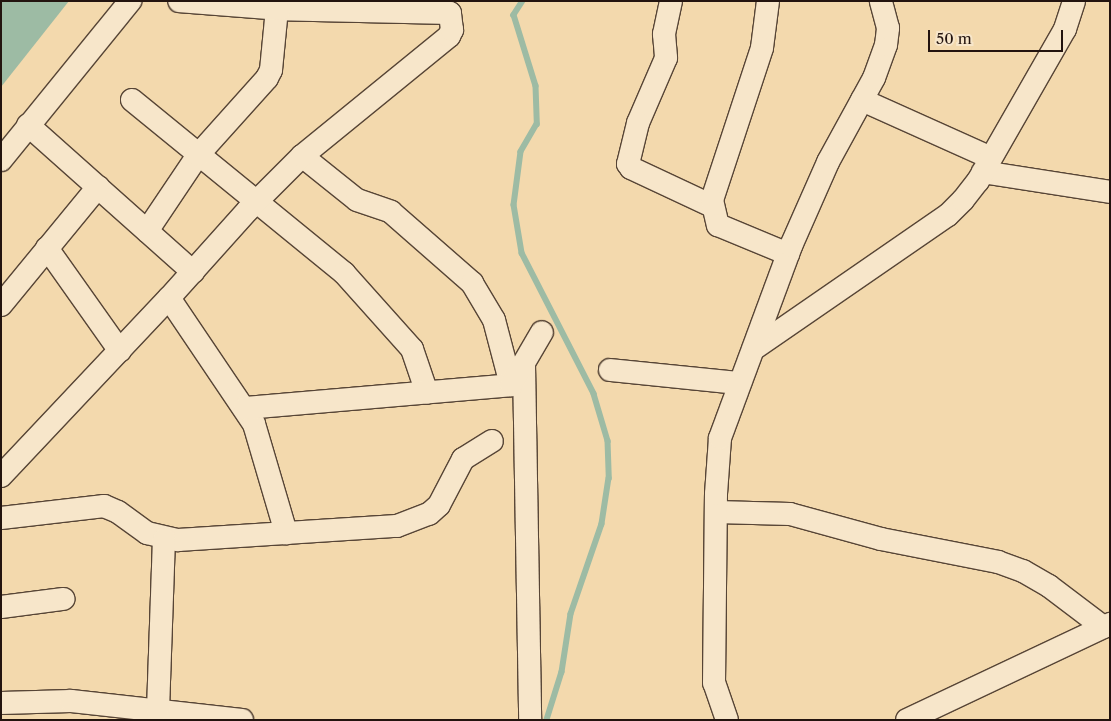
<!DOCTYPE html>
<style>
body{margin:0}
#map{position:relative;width:1111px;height:721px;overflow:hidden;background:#f3d9ad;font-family:"Libre Caslon Text",serif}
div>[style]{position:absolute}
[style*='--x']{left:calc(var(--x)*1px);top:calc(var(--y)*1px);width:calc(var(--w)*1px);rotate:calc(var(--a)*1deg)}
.water>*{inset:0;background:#9dbba4}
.stream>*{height:5.5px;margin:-2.75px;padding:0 2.75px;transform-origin:2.75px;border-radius:2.75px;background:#9dbba4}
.roads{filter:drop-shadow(1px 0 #574536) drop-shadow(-1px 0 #574536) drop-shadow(0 1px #574536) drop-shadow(0 -1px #574536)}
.minor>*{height:22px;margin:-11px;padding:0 11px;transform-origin:11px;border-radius:11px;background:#f7e6ca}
span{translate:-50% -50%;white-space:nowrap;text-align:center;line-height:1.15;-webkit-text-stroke:4px #f7e6ca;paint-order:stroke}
.frame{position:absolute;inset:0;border:2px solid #23140f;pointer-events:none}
.scale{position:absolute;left:928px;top:30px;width:135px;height:22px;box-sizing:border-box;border:2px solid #23140f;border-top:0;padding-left:6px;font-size:15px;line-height:18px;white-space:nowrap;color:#23140f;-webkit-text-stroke:4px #f7e6ca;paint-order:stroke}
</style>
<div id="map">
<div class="water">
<i style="clip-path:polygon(1px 1px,69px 1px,1px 87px)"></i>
</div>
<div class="stream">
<i style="--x:523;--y:1;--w:17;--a:123"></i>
<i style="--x:514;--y:15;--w:74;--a:72.8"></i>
<i style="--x:536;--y:86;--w:38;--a:88"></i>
<i style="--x:537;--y:124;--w:32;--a:120"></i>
<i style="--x:521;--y:152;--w:53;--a:97.5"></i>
<i style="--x:514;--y:205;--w:49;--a:80.5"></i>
<i style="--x:522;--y:253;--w:158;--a:62.9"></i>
<i style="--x:594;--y:394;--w:49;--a:73.4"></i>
<i style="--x:608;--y:441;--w:37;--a:88"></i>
<i style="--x:609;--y:478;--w:47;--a:98.7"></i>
<i style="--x:602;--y:524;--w:95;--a:109"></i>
<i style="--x:571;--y:614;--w:59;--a:98.8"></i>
<i style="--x:562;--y:672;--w:50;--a:107.4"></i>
</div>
<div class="roads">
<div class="minor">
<i style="--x:671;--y:1;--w:34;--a:102"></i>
<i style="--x:664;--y:34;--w:24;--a:85"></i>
<i style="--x:666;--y:58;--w:71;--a:113.3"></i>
<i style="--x:638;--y:123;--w:42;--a:103.7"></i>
<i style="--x:628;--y:164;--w:5;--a:53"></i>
<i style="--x:631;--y:168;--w:89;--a:25.1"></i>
<i style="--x:768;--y:1;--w:47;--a:97.3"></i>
<i style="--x:762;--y:48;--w:160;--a:108.2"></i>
<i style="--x:712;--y:200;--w:26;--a:77"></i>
<i style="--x:718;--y:225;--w:76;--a:22.5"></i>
<i style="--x:132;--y:100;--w:274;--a:39.2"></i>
<i style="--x:344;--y:273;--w:102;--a:48.2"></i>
<i style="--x:412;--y:349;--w:46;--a:71.2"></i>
<i style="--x:862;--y:100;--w:141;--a:24.2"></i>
<i style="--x:28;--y:125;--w:221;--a:41.7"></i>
<i style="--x:302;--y:156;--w:70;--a:38.7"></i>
<i style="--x:357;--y:200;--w:36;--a:19"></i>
<i style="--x:391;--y:212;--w:108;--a:41.2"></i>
<i style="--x:472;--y:283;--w:43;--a:59.3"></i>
<i style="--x:494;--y:320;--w:67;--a:75.3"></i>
<i style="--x:1;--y:160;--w:205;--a:-50.9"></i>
<i style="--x:983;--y:172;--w:129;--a:8.9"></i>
<i style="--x:147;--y:231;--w:92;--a:-56.1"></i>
<i style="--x:198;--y:155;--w:103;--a:-48.1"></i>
<i style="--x:267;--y:78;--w:9;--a:-63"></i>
<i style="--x:271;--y:70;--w:61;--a:-84.4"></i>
<i style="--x:47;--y:248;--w:126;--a:54.7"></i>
<i style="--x:169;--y:298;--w:152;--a:56"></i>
<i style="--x:254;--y:424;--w:114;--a:73.6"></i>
<i style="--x:1;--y:305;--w:153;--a:-50.6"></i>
<i style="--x:755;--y:348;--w:234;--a:-34.6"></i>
<i style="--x:948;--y:215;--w:21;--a:-45"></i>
<i style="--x:963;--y:200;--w:24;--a:-52"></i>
<i style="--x:978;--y:181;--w:175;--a:-60.2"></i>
<i style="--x:1065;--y:29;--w:29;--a:-72"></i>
<i style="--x:524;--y:365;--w:355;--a:89"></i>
<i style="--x:610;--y:370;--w:130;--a:5.8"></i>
<i style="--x:245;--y:408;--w:267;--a:-4.9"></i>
<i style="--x:511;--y:385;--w:61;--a:-59.7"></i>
<i style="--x:1;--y:476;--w:245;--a:-46.7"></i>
<i style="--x:169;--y:298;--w:118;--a:-48.1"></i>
<i style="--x:248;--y:210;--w:76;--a:-45"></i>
<i style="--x:302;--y:156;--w:190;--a:-39.2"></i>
<i style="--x:449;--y:36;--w:7;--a:-63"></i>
<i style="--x:452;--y:30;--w:17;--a:-97"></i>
<i style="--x:450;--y:13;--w:170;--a:-178.7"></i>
<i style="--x:280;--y:9;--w:101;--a:-175.5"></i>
<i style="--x:716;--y:512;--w:74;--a:1.5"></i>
<i style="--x:790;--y:514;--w:94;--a:15.4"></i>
<i style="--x:881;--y:539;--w:119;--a:11.1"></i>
<i style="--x:998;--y:562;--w:27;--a:20"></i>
<i style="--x:1023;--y:571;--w:30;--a:30"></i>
<i style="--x:1049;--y:586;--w:68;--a:37.2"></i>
<i style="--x:1;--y:518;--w:104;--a:-6.6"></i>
<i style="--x:104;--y:506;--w:15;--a:23"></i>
<i style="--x:118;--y:512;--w:36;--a:36"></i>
<i style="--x:147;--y:533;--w:32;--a:13"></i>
<i style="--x:178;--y:540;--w:219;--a:-3.7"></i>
<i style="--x:397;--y:526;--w:34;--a:-21"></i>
<i style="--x:429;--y:514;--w:13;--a:-42"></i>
<i style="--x:439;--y:505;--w:52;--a:-62.4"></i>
<i style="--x:463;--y:459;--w:34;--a:-32"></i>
<i style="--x:1;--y:607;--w:63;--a:-7.4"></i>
<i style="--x:1;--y:703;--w:70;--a:-1.6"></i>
<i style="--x:71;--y:701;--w:172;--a:6.3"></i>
<i style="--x:158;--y:710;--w:171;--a:-88"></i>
<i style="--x:727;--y:720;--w:39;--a:-109"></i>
<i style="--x:714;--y:683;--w:189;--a:-89.4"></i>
<i style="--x:716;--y:494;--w:56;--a:-85.9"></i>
<i style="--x:720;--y:438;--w:205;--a:-69.7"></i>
<i style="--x:791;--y:246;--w:92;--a:-66.2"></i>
<i style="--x:828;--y:162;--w:96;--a:-61.3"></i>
<i style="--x:874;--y:78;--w:35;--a:-70"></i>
<i style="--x:886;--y:45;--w:17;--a:-83"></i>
<i style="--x:888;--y:28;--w:28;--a:-105"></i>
<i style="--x:907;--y:720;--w:225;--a:-25.3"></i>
</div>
</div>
<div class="frame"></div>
<div class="scale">50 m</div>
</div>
